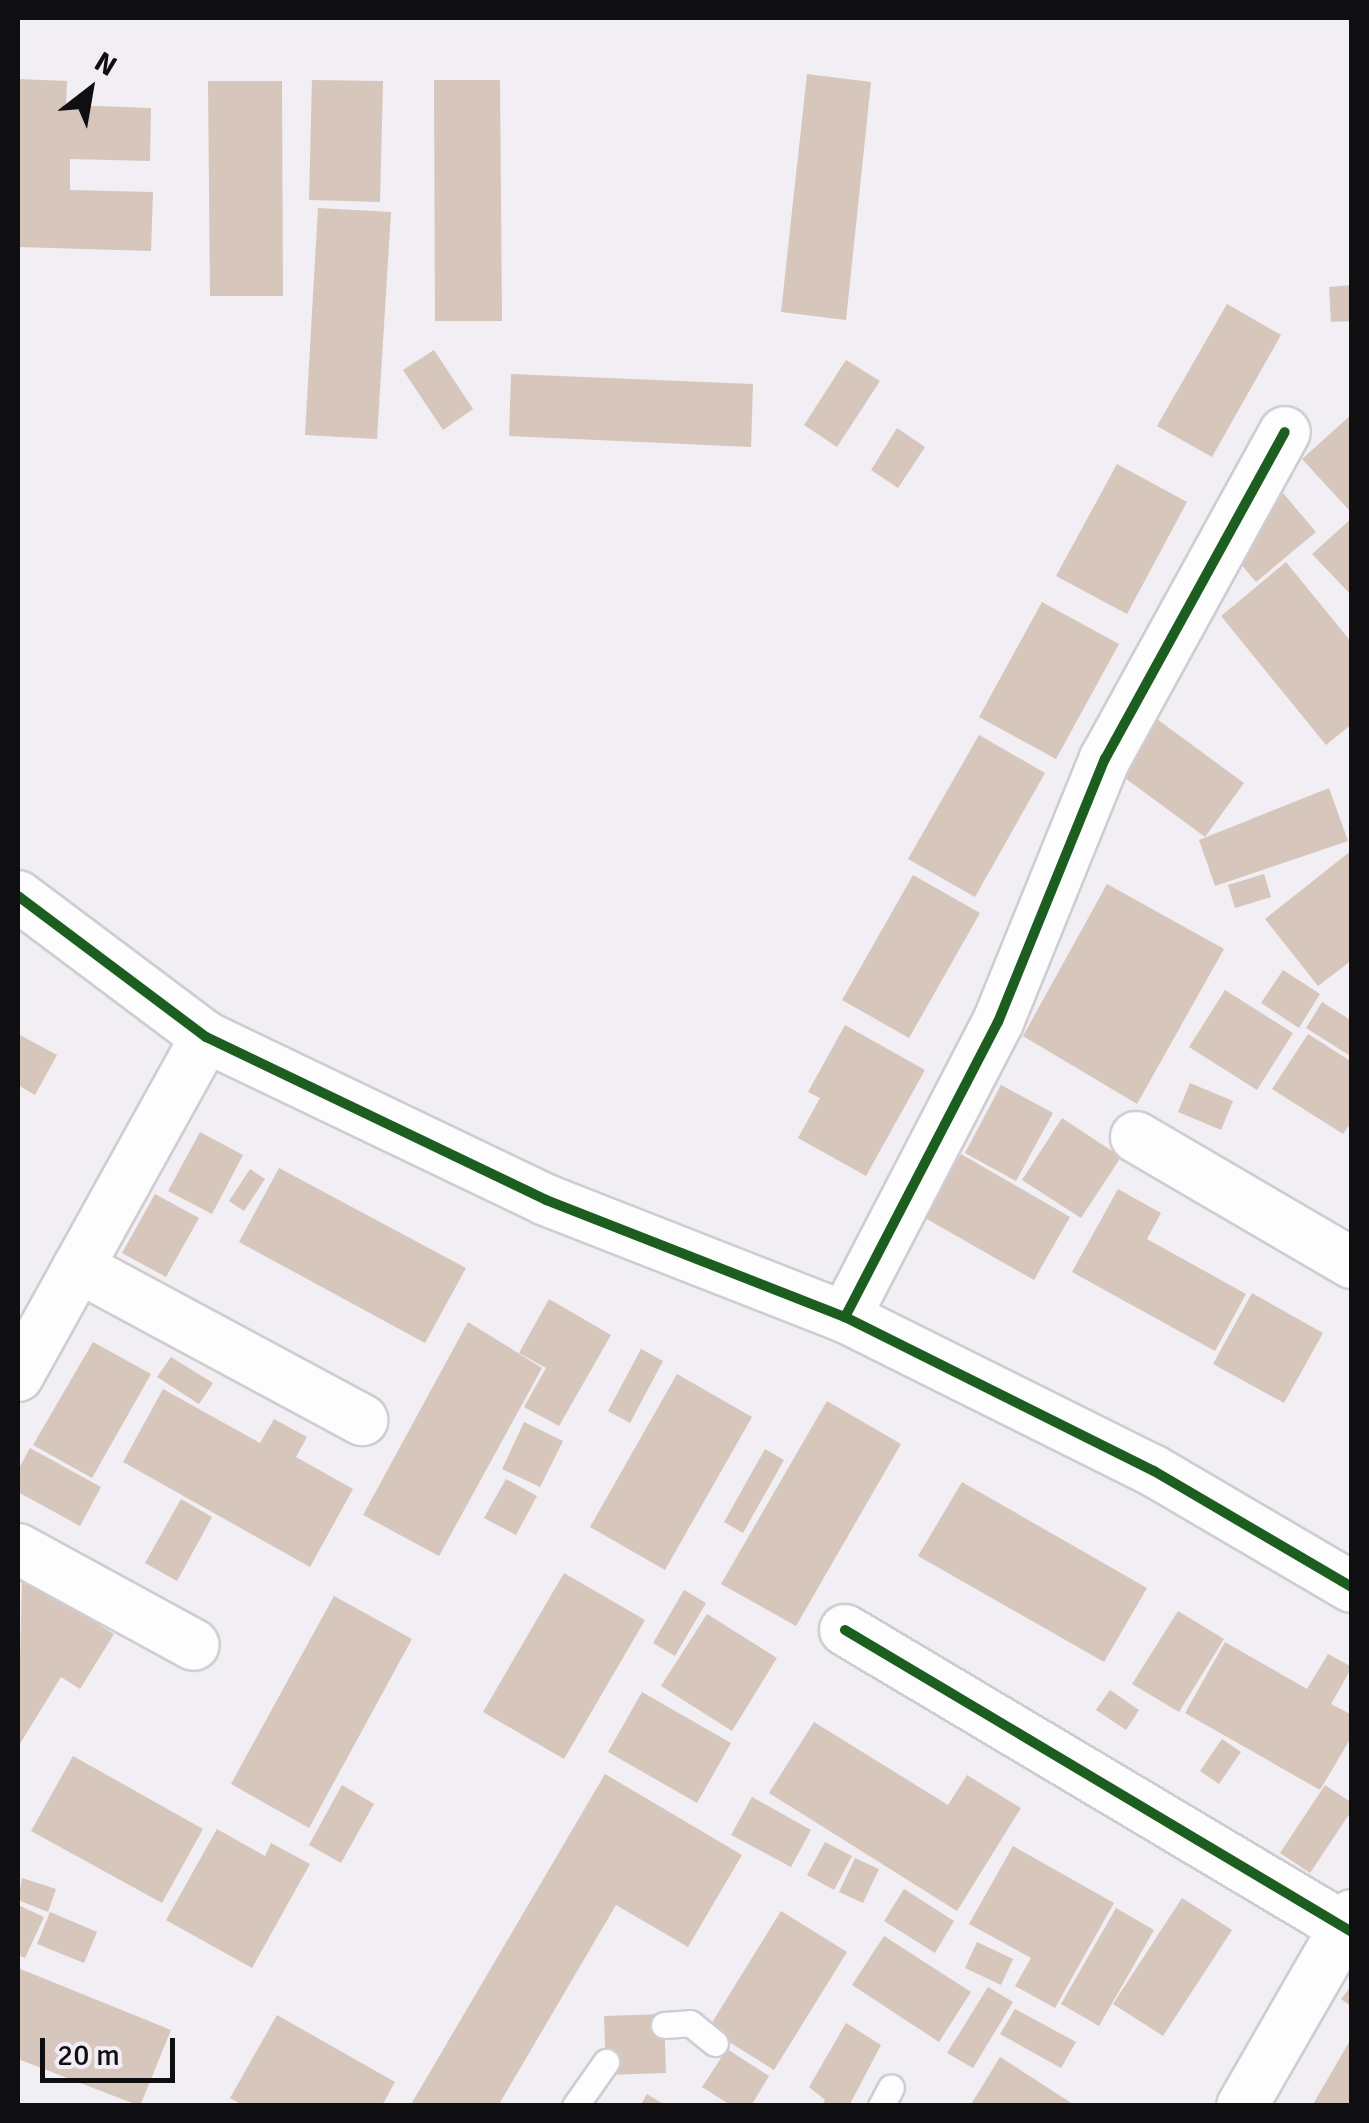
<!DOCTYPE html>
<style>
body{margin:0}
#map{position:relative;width:1369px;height:2123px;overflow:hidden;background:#f1eff3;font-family:Signika,sans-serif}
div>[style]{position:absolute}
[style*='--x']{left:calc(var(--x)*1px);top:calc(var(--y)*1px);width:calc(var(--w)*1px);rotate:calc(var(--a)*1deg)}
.building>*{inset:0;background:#d7c6bb}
.roads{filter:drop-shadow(2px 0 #cfcdd1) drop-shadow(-2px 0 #cfcdd1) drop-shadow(0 2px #cfcdd1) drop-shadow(0 -2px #cfcdd1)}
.service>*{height:25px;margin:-12.5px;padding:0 12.5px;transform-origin:12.5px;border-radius:12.5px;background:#fdfdfd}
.minor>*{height:50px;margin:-25px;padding:0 25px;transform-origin:25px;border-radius:25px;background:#fdfdfd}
.cycleway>*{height:10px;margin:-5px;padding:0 5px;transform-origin:5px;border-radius:5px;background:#1b5e20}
span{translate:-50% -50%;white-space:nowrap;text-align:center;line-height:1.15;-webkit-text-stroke:8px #f2edf5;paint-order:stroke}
.frame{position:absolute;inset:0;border:20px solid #0f0e10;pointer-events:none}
.north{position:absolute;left:40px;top:40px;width:100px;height:100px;-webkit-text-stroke:8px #f2edf5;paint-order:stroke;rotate:31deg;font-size:28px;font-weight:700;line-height:40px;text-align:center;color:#0f0e10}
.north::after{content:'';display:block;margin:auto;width:35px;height:45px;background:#0f0e10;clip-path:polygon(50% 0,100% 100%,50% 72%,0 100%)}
.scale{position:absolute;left:40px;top:2038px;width:135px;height:45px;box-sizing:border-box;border:5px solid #0f0e10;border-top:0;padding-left:12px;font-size:30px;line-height:35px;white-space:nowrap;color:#0f0e10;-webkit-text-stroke:8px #f2edf5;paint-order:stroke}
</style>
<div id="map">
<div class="building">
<i style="clip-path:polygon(807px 74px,871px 82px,846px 320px,781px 312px)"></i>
<i style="clip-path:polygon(18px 79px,67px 81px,66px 105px,151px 108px,150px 161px,70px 159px,70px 190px,153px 192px,151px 251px,18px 247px)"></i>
<i style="clip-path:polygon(312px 80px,383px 81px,380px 202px,309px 200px)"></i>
<i style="clip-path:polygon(434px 80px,500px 80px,502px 321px,435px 321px)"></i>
<i style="clip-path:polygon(208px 81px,282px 81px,283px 296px,210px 296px)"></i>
<i style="clip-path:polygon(318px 208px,391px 212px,377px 439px,305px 435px)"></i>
<i style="clip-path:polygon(1352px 285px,1352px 321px,1331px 322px,1329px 287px)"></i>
<i style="clip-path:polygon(1227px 304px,1281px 335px,1212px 457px,1157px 426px)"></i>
<i style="clip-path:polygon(434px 350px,473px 409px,443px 430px,403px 370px)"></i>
<i style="clip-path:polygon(846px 360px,880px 381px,837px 447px,804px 425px)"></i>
<i style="clip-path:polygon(511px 374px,753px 384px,751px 447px,509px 436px)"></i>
<i style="clip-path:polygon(1352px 414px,1352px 508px,1349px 510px,1302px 459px)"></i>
<i style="clip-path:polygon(897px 428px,925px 447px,898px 488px,871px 470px)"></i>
<i style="clip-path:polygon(1117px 464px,1187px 502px,1127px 614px,1056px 576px)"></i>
<i style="clip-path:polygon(1283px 493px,1316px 532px,1256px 582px,1223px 543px)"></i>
<i style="clip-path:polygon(1352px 518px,1352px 596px,1312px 554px)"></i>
<i style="clip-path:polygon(1286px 562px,1352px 643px,1352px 724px,1326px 745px,1221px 616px)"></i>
<i style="clip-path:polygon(1042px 602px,1119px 644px,1056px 759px,979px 717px)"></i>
<i style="clip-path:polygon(1150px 714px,1244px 783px,1205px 837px,1110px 767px)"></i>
<i style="clip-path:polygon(979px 735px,1045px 773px,975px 897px,908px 859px)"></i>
<i style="clip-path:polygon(1329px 788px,1348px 841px,1215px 886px,1199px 840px)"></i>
<i style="clip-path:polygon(1352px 850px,1352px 960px,1318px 986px,1265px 919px)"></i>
<i style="clip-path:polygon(1264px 874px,1271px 897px,1235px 908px,1228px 885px)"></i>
<i style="clip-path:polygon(913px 875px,980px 913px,909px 1038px,842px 1000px)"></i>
<i style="clip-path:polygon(1107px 884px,1224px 949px,1137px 1104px,1023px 1036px)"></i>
<i style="clip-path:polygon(1283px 970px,1320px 994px,1299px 1028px,1261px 1003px)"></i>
<i style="clip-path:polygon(1225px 990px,1293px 1033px,1257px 1090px,1189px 1047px)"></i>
<i style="clip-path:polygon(1322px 1002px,1352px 1021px,1352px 1057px,1306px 1028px)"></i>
<i style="clip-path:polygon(845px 1025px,925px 1070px,866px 1176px,798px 1138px,820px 1098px,808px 1092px)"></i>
<i style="clip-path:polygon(18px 1034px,57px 1055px,35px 1095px,18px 1085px)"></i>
<i style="clip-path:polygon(1308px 1034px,1352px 1062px,1352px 1121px,1343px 1134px,1272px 1089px)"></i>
<i style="clip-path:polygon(1190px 1083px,1233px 1101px,1221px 1130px,1178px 1112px)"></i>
<i style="clip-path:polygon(1001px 1085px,1053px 1113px,1016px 1181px,965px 1153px)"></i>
<i style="clip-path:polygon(1062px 1118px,1121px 1157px,1081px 1218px,1022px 1180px)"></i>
<i style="clip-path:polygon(200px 1132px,243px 1155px,212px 1214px,168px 1191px)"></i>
<i style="clip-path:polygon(961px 1154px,1070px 1217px,1034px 1280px,925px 1218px)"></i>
<i style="clip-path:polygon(279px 1168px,466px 1268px,425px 1343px,239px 1242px)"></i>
<i style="clip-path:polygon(250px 1169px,265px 1179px,244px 1211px,229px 1201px)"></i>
<i style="clip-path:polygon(1118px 1189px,1161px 1213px,1147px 1239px,1246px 1294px,1215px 1351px,1072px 1272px)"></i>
<i style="clip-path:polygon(155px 1194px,199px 1218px,166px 1277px,122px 1253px)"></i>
<i style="clip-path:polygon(1252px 1293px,1323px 1333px,1284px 1403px,1213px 1364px)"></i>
<i style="clip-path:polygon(549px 1299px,611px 1335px,559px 1426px,524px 1407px,546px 1368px,519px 1353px)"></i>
<i style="clip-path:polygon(468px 1322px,542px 1368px,439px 1556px,363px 1515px)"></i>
<i style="clip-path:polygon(93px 1342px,151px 1374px,92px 1478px,33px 1445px)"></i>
<i style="clip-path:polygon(641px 1349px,663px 1361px,630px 1423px,608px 1411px)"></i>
<i style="clip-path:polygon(171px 1357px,213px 1383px,199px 1404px,157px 1377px)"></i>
<i style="clip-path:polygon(677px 1374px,752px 1417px,665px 1570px,590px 1527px)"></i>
<i style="clip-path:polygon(163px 1389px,260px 1443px,274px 1419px,307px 1437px,296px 1457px,353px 1489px,310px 1567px,123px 1462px)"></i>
<i style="clip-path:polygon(827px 1401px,901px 1444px,796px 1626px,721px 1584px)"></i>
<i style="clip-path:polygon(524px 1422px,563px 1441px,540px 1487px,502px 1469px)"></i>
<i style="clip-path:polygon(30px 1448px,101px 1487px,80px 1526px,18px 1492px,18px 1470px)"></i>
<i style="clip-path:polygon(765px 1449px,784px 1460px,743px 1533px,724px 1522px)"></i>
<i style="clip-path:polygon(506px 1479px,537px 1496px,516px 1535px,484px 1518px)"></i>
<i style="clip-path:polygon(962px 1482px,1147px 1588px,1104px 1662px,918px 1556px)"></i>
<i style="clip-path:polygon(181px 1499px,212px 1517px,177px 1581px,145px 1563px)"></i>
<i style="clip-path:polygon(564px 1573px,645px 1620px,564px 1759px,483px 1712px)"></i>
<i style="clip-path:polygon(22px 1578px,114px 1634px,80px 1689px,61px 1677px,18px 1747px)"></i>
<i style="clip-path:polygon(684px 1590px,706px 1603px,675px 1656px,653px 1643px)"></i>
<i style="clip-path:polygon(334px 1596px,412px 1639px,309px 1828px,231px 1784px)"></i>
<i style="clip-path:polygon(1178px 1611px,1224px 1639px,1179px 1712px,1132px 1684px)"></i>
<i style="clip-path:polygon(707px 1614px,777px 1658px,732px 1731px,661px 1686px)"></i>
<i style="clip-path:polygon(1225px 1642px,1307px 1689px,1328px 1654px,1352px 1667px,1331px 1704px,1352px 1715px,1352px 1736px,1320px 1790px,1185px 1713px)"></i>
<i style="clip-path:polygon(1110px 1690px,1139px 1710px,1126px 1730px,1096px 1710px)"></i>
<i style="clip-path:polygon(642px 1692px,731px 1743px,697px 1803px,608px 1752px)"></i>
<i style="clip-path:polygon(814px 1722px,948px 1805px,967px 1775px,1021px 1808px,957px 1911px,769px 1793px)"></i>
<i style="clip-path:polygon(1222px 1739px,1241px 1752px,1219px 1784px,1200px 1771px)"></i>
<i style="clip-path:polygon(73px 1756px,203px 1829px,162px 1903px,31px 1831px)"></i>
<i style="clip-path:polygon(605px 1774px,742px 1855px,688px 1947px,616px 1905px,498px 2106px,410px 2106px)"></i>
<i style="clip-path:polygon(342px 1785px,374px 1804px,341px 1863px,309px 1845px)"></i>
<i style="clip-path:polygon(1325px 1785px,1352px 1803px,1352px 1810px,1310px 1873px,1280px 1853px)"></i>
<i style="clip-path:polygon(752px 1797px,811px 1830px,791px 1867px,731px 1835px)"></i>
<i style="clip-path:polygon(217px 1829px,265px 1856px,271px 1843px,310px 1864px,252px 1968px,166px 1920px)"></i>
<i style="clip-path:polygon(825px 1842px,852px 1856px,834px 1890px,807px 1875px)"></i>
<i style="clip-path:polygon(1013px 1846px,1114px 1903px,1055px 2008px,1015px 1986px,1031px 1958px,969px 1924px)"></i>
<i style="clip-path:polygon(855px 1858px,879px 1869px,863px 1903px,839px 1892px)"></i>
<i style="clip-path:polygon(22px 1878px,56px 1889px,48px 1912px,18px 1900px)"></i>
<i style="clip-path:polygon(904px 1889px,954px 1921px,935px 1953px,884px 1921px)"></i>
<i style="clip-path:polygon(1182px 1898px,1232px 1930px,1163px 2036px,1113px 2004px)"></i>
<i style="clip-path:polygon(18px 1905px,44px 1917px,25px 1958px,18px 1955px)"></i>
<i style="clip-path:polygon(1116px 1908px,1154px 1930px,1099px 2026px,1061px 2004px)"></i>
<i style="clip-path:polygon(781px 1911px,847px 1952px,774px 2070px,708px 2029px)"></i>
<i style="clip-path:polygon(50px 1912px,97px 1932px,84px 1963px,37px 1944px)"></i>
<i style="clip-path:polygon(884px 1936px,971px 1992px,939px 2042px,852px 1985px)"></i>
<i style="clip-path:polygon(977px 1942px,1013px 1959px,1001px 1985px,965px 1968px)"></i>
<i style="clip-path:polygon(18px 1968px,171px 2030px,140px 2106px,18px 2059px)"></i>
<i style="clip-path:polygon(1352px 1985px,1352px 2007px,1341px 1999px)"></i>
<i style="clip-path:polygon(988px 1987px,1013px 2002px,973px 2068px,947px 2053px)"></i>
<i style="clip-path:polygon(1015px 2009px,1076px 2042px,1061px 2068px,1000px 2034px)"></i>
<i style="clip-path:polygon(664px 2014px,666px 2073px,606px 2075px,604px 2016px)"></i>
<i style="clip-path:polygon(277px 2015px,395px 2082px,382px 2106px,244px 2106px,230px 2098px)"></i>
<i style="clip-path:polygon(846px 2023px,881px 2045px,849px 2106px,822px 2106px,825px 2100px,809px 2087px)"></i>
<i style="clip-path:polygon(1352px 2037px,1352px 2106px,1312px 2106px)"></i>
<i style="clip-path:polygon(727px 2049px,769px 2076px,751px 2106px,732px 2106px,702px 2087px)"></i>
<i style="clip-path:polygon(1000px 2057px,1076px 2106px,970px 2106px)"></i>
<i style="clip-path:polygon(647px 2094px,667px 2106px,640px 2106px)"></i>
</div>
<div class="roads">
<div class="service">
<i style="--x:664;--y:2025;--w:26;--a:-4"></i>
<i style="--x:690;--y:2023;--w:32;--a:39"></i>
<i style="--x:575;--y:2106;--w:54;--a:-54.8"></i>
<i style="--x:881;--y:2106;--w:21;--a:-62"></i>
</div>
<div class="minor">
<i style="--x:18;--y:896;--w:235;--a:36.9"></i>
<i style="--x:206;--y:1037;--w:377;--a:25.6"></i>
<i style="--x:546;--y:1200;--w:321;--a:21.4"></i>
<i style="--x:845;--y:1317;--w:345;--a:26.5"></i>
<i style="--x:1154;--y:1471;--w:229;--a:30.4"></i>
<i style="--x:1136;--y:1137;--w:250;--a:30.3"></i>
<i style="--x:78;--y:1267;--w:323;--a:28.3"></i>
<i style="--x:845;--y:1317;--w:332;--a:-62.6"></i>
<i style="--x:998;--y:1022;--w:284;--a:-67.9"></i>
<i style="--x:1105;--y:759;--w:373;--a:-61.2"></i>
<i style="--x:18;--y:1376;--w:388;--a:-61"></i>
<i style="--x:18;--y:1549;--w:200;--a:28.6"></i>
<i style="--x:845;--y:1630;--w:590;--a:30.78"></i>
<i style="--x:1242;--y:2106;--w:220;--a:-60.1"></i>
</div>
</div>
<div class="cycleway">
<i style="--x:18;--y:896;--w:235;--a:36.9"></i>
<i style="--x:206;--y:1037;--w:377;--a:25.6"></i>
<i style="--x:546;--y:1200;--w:321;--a:21.4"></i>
<i style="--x:845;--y:1317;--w:345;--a:26.5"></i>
<i style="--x:1154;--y:1471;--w:229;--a:30.4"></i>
<i style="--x:845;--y:1317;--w:332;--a:-62.6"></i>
<i style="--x:998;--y:1022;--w:284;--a:-67.9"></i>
<i style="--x:1105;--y:759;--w:373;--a:-61.2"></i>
<i style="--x:845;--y:1630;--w:590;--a:30.78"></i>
</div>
<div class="frame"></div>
<div class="north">N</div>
<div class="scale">20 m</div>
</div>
